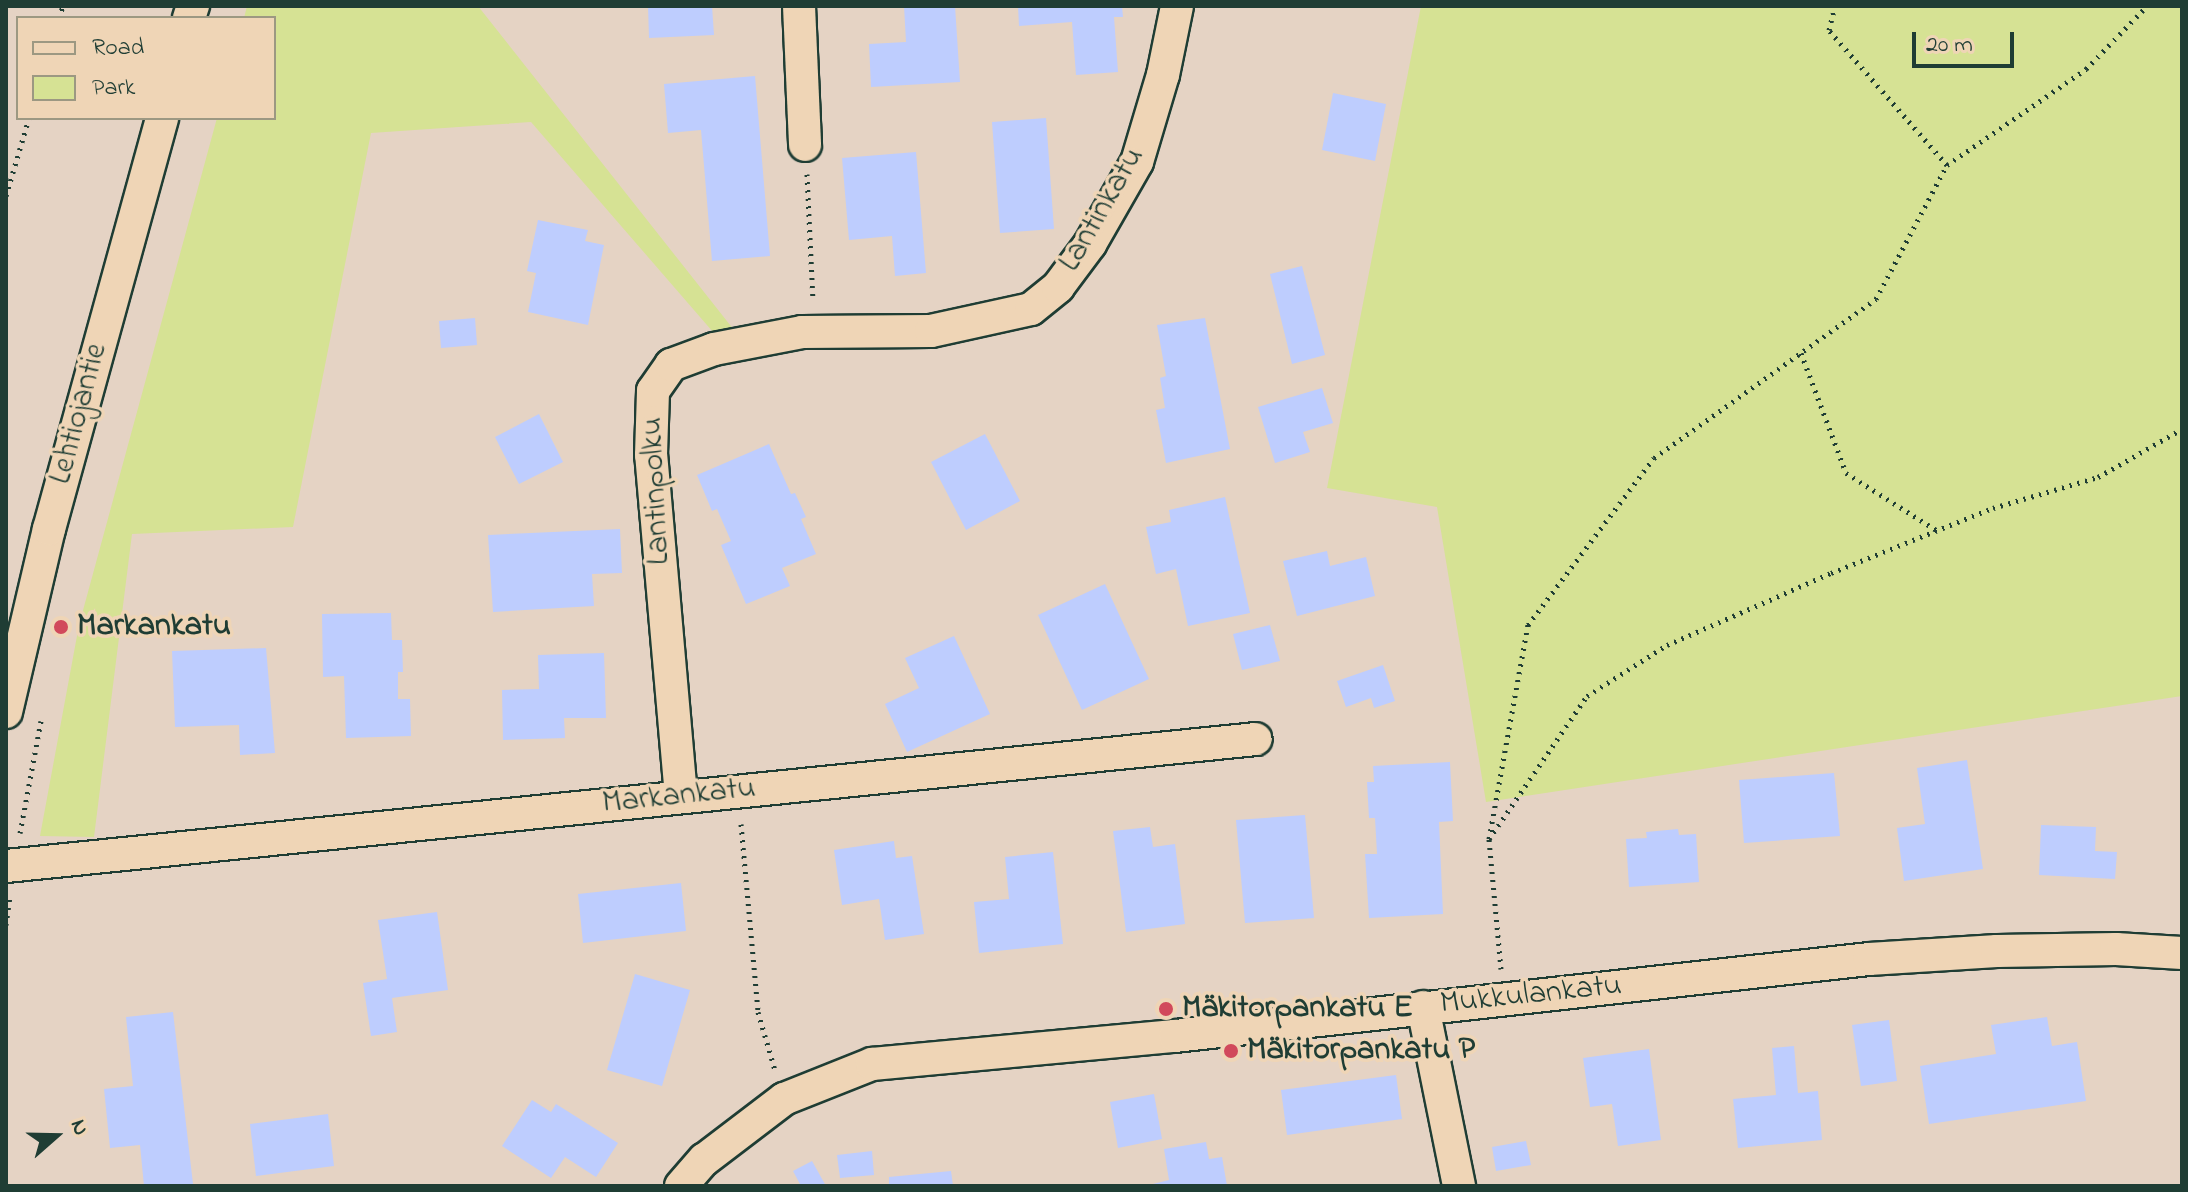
<!DOCTYPE html>
<meta charset="utf-8">
<style>
body{margin:0}
#map{position:relative;width:2188px;height:1192px;overflow:hidden;background:#e5d3c4;font-family:"Indie Flower",sans-serif}
div>[style]{position:absolute}
[style*='--x']{left:calc(var(--x)*1px);top:calc(var(--y)*1px);width:calc(var(--w)*1px);rotate:calc(var(--a)*1deg)}
.green>*{inset:0;background:#d6e294}
.building>*{inset:0;background:#becdfe}
.path>*{height:5px;margin-top:-2.5px;transform-origin:0;background:repeating-linear-gradient(90deg,#1f3d34 0 2px,transparent 0 8px)}
.roads{filter:drop-shadow(2px 0 #1f3d34) drop-shadow(-2px 0 #1f3d34) drop-shadow(0 2px #1f3d34) drop-shadow(0 -2px #1f3d34)}
.minor>*{height:32px;margin:-16px;padding:0 16px;transform-origin:16px;border-radius:16px;background:#efd5b6}
.dots>*{width:22px;height:22px;translate:-50% -50%;box-sizing:border-box;border:4px solid #efd5b6;border-radius:50%}
span{translate:-50% -50%;white-space:nowrap;text-align:center;line-height:1.15;-webkit-text-stroke:7px #efd5b6;paint-order:stroke}
.street-label{font-size:32px;color:#1f3d34}
.poi-label{font-size:32px;color:#1f3d34;font-weight:700}
.left{translate:0 -50%;text-align:left}
.frame{position:absolute;inset:0;border:8px solid #1f3d34;pointer-events:none}
.legend{position:absolute;left:16px;top:16px;width:260px;height:104px;box-sizing:border-box;background:#efd5b6;border:2px solid #9c9882;margin:0;padding:10px 14px;list-style:none;font-size:24px;color:#1f3d34}
.legend li{display:flex;align-items:center;gap:16px;height:40px}
.legend b{width:40px;border:2px solid #9c9882}
.north{position:absolute;left:16px;top:1096px;width:80px;height:80px;-webkit-text-stroke:6px #efd5b6;paint-order:stroke;rotate:70deg;font-size:22px;font-weight:700;line-height:32px;text-align:center;color:#1f3d34}
.north::after{content:'';display:block;margin:auto;width:28px;height:36px;background:#1f3d34;clip-path:polygon(50% 0,100% 100%,50% 72%,0 100%)}
.scale{position:absolute;left:1912px;top:32px;width:102px;height:36px;box-sizing:border-box;border:4px solid #1f3d34;border-top:0;padding-left:10px;font-size:24px;line-height:28px;white-space:nowrap;color:#1f3d34;-webkit-text-stroke:6px #efd5b6;paint-order:stroke}
</style>
<div id="map">
<div class="green">
<i style="clip-path:polygon(247px 6px,478px 6px,734px 330px,713px 332px,531px 122px,371px 133px,293px 527px,132px 534px,94px 837px,40px 836px,79px 625px,217px 118px,274px 118px,274px 18px,244px 18px)"></i>
<i style="clip-path:polygon(1421px 6px,2182px 6px,2182px 696px,1486px 802px,1437px 507px,1327px 488px)"></i>
</div>
<div class="building">
<i style="clip-path:polygon(648px 6px,712px 6px,714px 35px,649px 38px)"></i>
<i style="clip-path:polygon(904px 6px,955px 6px,960px 82px,871px 87px,869px 44px,906px 42px)"></i>
<i style="clip-path:polygon(1018px 6px,1122px 6px,1123px 17px,1114px 17px,1118px 72px,1076px 75px,1072px 22px,1019px 26px)"></i>
<i style="clip-path:polygon(755px 76px,770px 256px,712px 261px,701px 130px,668px 133px,664px 84px)"></i>
<i style="clip-path:polygon(1333px 93px,1386px 104px,1375px 161px,1322px 150px)"></i>
<i style="clip-path:polygon(1046px 118px,1054px 229px,1000px 233px,992px 122px)"></i>
<i style="clip-path:polygon(916px 152px,926px 273px,895px 276px,892px 236px,849px 240px,842px 158px)"></i>
<i style="clip-path:polygon(538px 220px,588px 230px,585px 241px,604px 245px,588px 325px,528px 312px,536px 273px,527px 271px)"></i>
<i style="clip-path:polygon(1302px 266px,1325px 355px,1292px 364px,1270px 274px)"></i>
<i style="clip-path:polygon(475px 318px,477px 345px,441px 348px,439px 321px)"></i>
<i style="clip-path:polygon(1205px 318px,1230px 449px,1166px 463px,1156px 410px,1165px 408px,1160px 378px,1166px 376px,1157px 325px)"></i>
<i style="clip-path:polygon(1322px 388px,1333px 423px,1303px 432px,1310px 452px,1275px 463px,1258px 407px)"></i>
<i style="clip-path:polygon(539px 414px,563px 462px,519px 484px,495px 437px)"></i>
<i style="clip-path:polygon(985px 434px,1020px 501px,966px 530px,931px 462px)"></i>
<i style="clip-path:polygon(769px 444px,791px 494px,795px 493px,806px 517px,801px 519px,816px 554px,782px 568px,790px 586px,746px 604px,721px 545px,731px 541px,717px 509px,712px 511px,697px 475px)"></i>
<i style="clip-path:polygon(1225px 497px,1250px 613px,1188px 626px,1176px 569px,1156px 574px,1146px 527px,1171px 522px,1169px 510px)"></i>
<i style="clip-path:polygon(620px 529px,622px 573px,592px 574px,594px 606px,493px 612px,488px 535px)"></i>
<i style="clip-path:polygon(1327px 551px,1330px 566px,1366px 557px,1375px 596px,1297px 616px,1283px 561px)"></i>
<i style="clip-path:polygon(1105px 584px,1149px 679px,1082px 710px,1038px 615px)"></i>
<i style="clip-path:polygon(391px 613px,392px 640px,402px 640px,403px 672px,398px 672px,398px 699px,410px 699px,411px 736px,346px 738px,344px 676px,323px 677px,322px 614px)"></i>
<i style="clip-path:polygon(1270px 625px,1280px 661px,1242px 670px,1233px 634px)"></i>
<i style="clip-path:polygon(954px 636px,990px 714px,907px 752px,885px 704px,919px 688px,905px 658px)"></i>
<i style="clip-path:polygon(266px 648px,275px 753px,240px 755px,239px 725px,175px 727px,172px 651px)"></i>
<i style="clip-path:polygon(604px 653px,606px 718px,564px 718px,565px 738px,503px 740px,502px 690px,539px 689px,538px 655px)"></i>
<i style="clip-path:polygon(1383px 665px,1395px 701px,1374px 708px,1371px 698px,1346px 707px,1337px 681px)"></i>
<i style="clip-path:polygon(1967px 760px,1983px 869px,1904px 881px,1897px 828px,1925px 824px,1917px 768px)"></i>
<i style="clip-path:polygon(1450px 762px,1453px 821px,1439px 822px,1443px 914px,1369px 918px,1365px 854px,1377px 854px,1375px 818px,1369px 818px,1367px 782px,1374px 782px,1373px 766px)"></i>
<i style="clip-path:polygon(1834px 773px,1840px 836px,1744px 843px,1739px 780px)"></i>
<i style="clip-path:polygon(1305px 815px,1314px 918px,1245px 923px,1236px 820px)"></i>
<i style="clip-path:polygon(2041px 825px,2096px 827px,2095px 851px,2117px 852px,2115px 879px,2039px 875px)"></i>
<i style="clip-path:polygon(1150px 827px,1153px 847px,1175px 844px,1185px 924px,1126px 932px,1113px 831px)"></i>
<i style="clip-path:polygon(1678px 829px,1679px 835px,1696px 834px,1699px 882px,1629px 887px,1626px 839px,1647px 838px,1646px 832px)"></i>
<i style="clip-path:polygon(894px 841px,896px 858px,912px 856px,924px 934px,885px 940px,879px 899px,842px 905px,834px 850px)"></i>
<i style="clip-path:polygon(1053px 852px,1063px 944px,979px 953px,974px 902px,1009px 899px,1005px 857px)"></i>
<i style="clip-path:polygon(681px 883px,686px 931px,583px 943px,578px 894px)"></i>
<i style="clip-path:polygon(437px 912px,448px 990px,392px 998px,397px 1032px,371px 1036px,363px 983px,387px 979px,378px 920px)"></i>
<i style="clip-path:polygon(635px 974px,690px 990px,662px 1086px,607px 1070px)"></i>
<i style="clip-path:polygon(173px 1012px,193px 1184px,144px 1186px,140px 1145px,110px 1148px,104px 1089px,133px 1086px,126px 1017px)"></i>
<i style="clip-path:polygon(2047px 1017px,2052px 1046px,2077px 1042px,2086px 1101px,1929px 1124px,1920px 1066px,1996px 1054px,1991px 1025px)"></i>
<i style="clip-path:polygon(1889px 1020px,1897px 1081px,1861px 1086px,1852px 1025px)"></i>
<i style="clip-path:polygon(1794px 1046px,1798px 1093px,1818px 1091px,1822px 1140px,1738px 1148px,1733px 1099px,1776px 1095px,1772px 1048px)"></i>
<i style="clip-path:polygon(1649px 1049px,1661px 1140px,1618px 1146px,1612px 1104px,1590px 1107px,1583px 1058px)"></i>
<i style="clip-path:polygon(1396px 1075px,1402px 1119px,1287px 1135px,1281px 1090px)"></i>
<i style="clip-path:polygon(1154px 1094px,1162px 1139px,1118px 1148px,1110px 1102px)"></i>
<i style="clip-path:polygon(532px 1100px,551px 1112px,556px 1104px,618px 1143px,596px 1177px,565px 1157px,551px 1178px,502px 1146px)"></i>
<i style="clip-path:polygon(328px 1114px,334px 1166px,256px 1176px,250px 1124px)"></i>
<i style="clip-path:polygon(1526px 1141px,1531px 1165px,1496px 1171px,1492px 1147px)"></i>
<i style="clip-path:polygon(1206px 1142px,1209px 1159px,1222px 1157px,1227px 1186px,1145px 1186px,1169px 1180px,1164px 1149px)"></i>
<i style="clip-path:polygon(872px 1151px,874px 1175px,840px 1178px,837px 1155px)"></i>
<i style="clip-path:polygon(812px 1161px,826px 1186px,801px 1186px,793px 1171px)"></i>
<i style="clip-path:polygon(951px 1171px,953px 1186px,889px 1186px,889px 1177px)"></i>
</div>
<div class="path">
<i style="--x:59;--y:18;--w:13;--a:-72"></i>
<i style="--x:1947;--y:165;--w:169;--a:-34.6"></i>
<i style="--x:2086;--y:69;--w:88;--a:-45.9"></i>
<i style="--x:807;--y:174;--w:126;--a:87.3"></i>
<i style="--x:6;--y:196;--w:81;--a:-73.6"></i>
<i style="--x:1801;--y:353;--w:128;--a:69.4"></i>
<i style="--x:1846;--y:473;--w:107;--a:32.3"></i>
<i style="--x:741;--y:824;--w:189;--a:84.8"></i>
<i style="--x:758;--y:1012;--w:60;--a:73.7"></i>
<i style="--x:20;--y:833;--w:114;--a:-79.4"></i>
<i style="--x:1489;--y:839;--w:218;--a:-79.7"></i>
<i style="--x:1528;--y:625;--w:209;--a:-53"></i>
<i style="--x:1654;--y:458;--w:273;--a:-35.6"></i>
<i style="--x:1876;--y:299;--w:152;--a:-62.1"></i>
<i style="--x:1947;--y:165;--w:179;--a:-131.2"></i>
<i style="--x:1829;--y:30;--w:25;--a:-76"></i>
<i style="--x:6;--y:925;--w:27;--a:-82"></i>
<i style="--x:1501;--y:969;--w:131;--a:-95.3"></i>
<i style="--x:1489;--y:839;--w:173;--a:-55.6"></i>
<i style="--x:1587;--y:696;--w:95;--a:-32.5"></i>
<i style="--x:1667;--y:645;--w:179;--a:-23.7"></i>
<i style="--x:1831;--y:573;--w:175;--a:-21.9"></i>
<i style="--x:1993;--y:508;--w:109;--a:-16.4"></i>
<i style="--x:2098;--y:477;--w:97;--a:-29.7"></i>
</div>
<div class="roads">
<div class="minor">
<i style="--x:799;--y:6;--w:139;--a:87.5"></i>
<i style="--x:189;--y:18;--w:13;--a:-72"></i>
<i style="--x:6;--y:712;--w:188;--a:-76.8"></i>
<i style="--x:49;--y:529;--w:426;--a:-74.6"></i>
<i style="--x:681;--y:796;--w:342;--a:-95"></i>
<i style="--x:651;--y:455;--w:64;--a:-88.2"></i>
<i style="--x:653;--y:391;--w:32;--a:-55"></i>
<i style="--x:671;--y:365;--w:46;--a:-20.4"></i>
<i style="--x:714;--y:349;--w:90;--a:-10.9"></i>
<i style="--x:802;--y:332;--w:129;--a:-0.4"></i>
<i style="--x:931;--y:331;--w:102;--a:-12.4"></i>
<i style="--x:1031;--y:309;--w:35;--a:-39"></i>
<i style="--x:1058;--y:287;--w:54;--a:-53.3"></i>
<i style="--x:1090;--y:244;--w:95;--a:-60.2"></i>
<i style="--x:1137;--y:162;--w:91;--a:-73.4"></i>
<i style="--x:1163;--y:75;--w:70;--a:-78.5"></i>
<i style="--x:6;--y:866;--w:1256;--a:-5.8"></i>
<i style="--x:1423;--y:1007;--w:183;--a:78.6"></i>
<i style="--x:681;--y:1186;--w:35;--a:-49"></i>
<i style="--x:704;--y:1160;--w:101;--a:-37.3"></i>
<i style="--x:784;--y:1099;--w:95;--a:-21.7"></i>
<i style="--x:872;--y:1064;--w:304;--a:-5.3"></i>
<i style="--x:1175;--y:1036;--w:698;--a:-6.33"></i>
<i style="--x:1869;--y:959;--w:128;--a:-3.6"></i>
<i style="--x:1997;--y:951;--w:119;--a:-1"></i>
<i style="--x:2116;--y:949;--w:66;--a:3.5"></i>
</div>
</div>
<div class="dots">
<i style="left:61px;top:627px;background:#d1495b"></i>
<i style="left:1166px;top:1009px;background:#d1495b"></i>
<i style="left:1231px;top:1051px;background:#d1495b"></i>
</div>
<div class="street-label">
<span style="left:1103px;top:210px;rotate:-60deg">Lantinkatu</span>
<span style="left:80px;top:414px;rotate:-75deg">Lehtiojantie</span>
<span style="left:657px;top:491px;rotate:-93deg">Lantinpolku</span>
<span style="left:679px;top:797px;rotate:-6deg">Markankatu</span>
<span style="left:1531px;top:996px;rotate:-6deg">Mukkulankatu</span>
</div>
<div class="poi-label">
<span class="left" style="left:77px;top:627px">Markankatu</span>
<span class="left" style="left:1182px;top:1009px">Mäkitorpankatu E</span>
<span class="left" style="left:1247px;top:1051px">Mäkitorpankatu P</span>
</div>
<div class="frame"></div>
<ul class="legend">
<li><b style="height:10px;background:#efd5b6"></b>Road</li>
<li><b style="height:22px;background:#d6e294"></b>Park</li>
</ul>
<div class="north">N</div>
<div class="scale">20 m</div>
</div>
